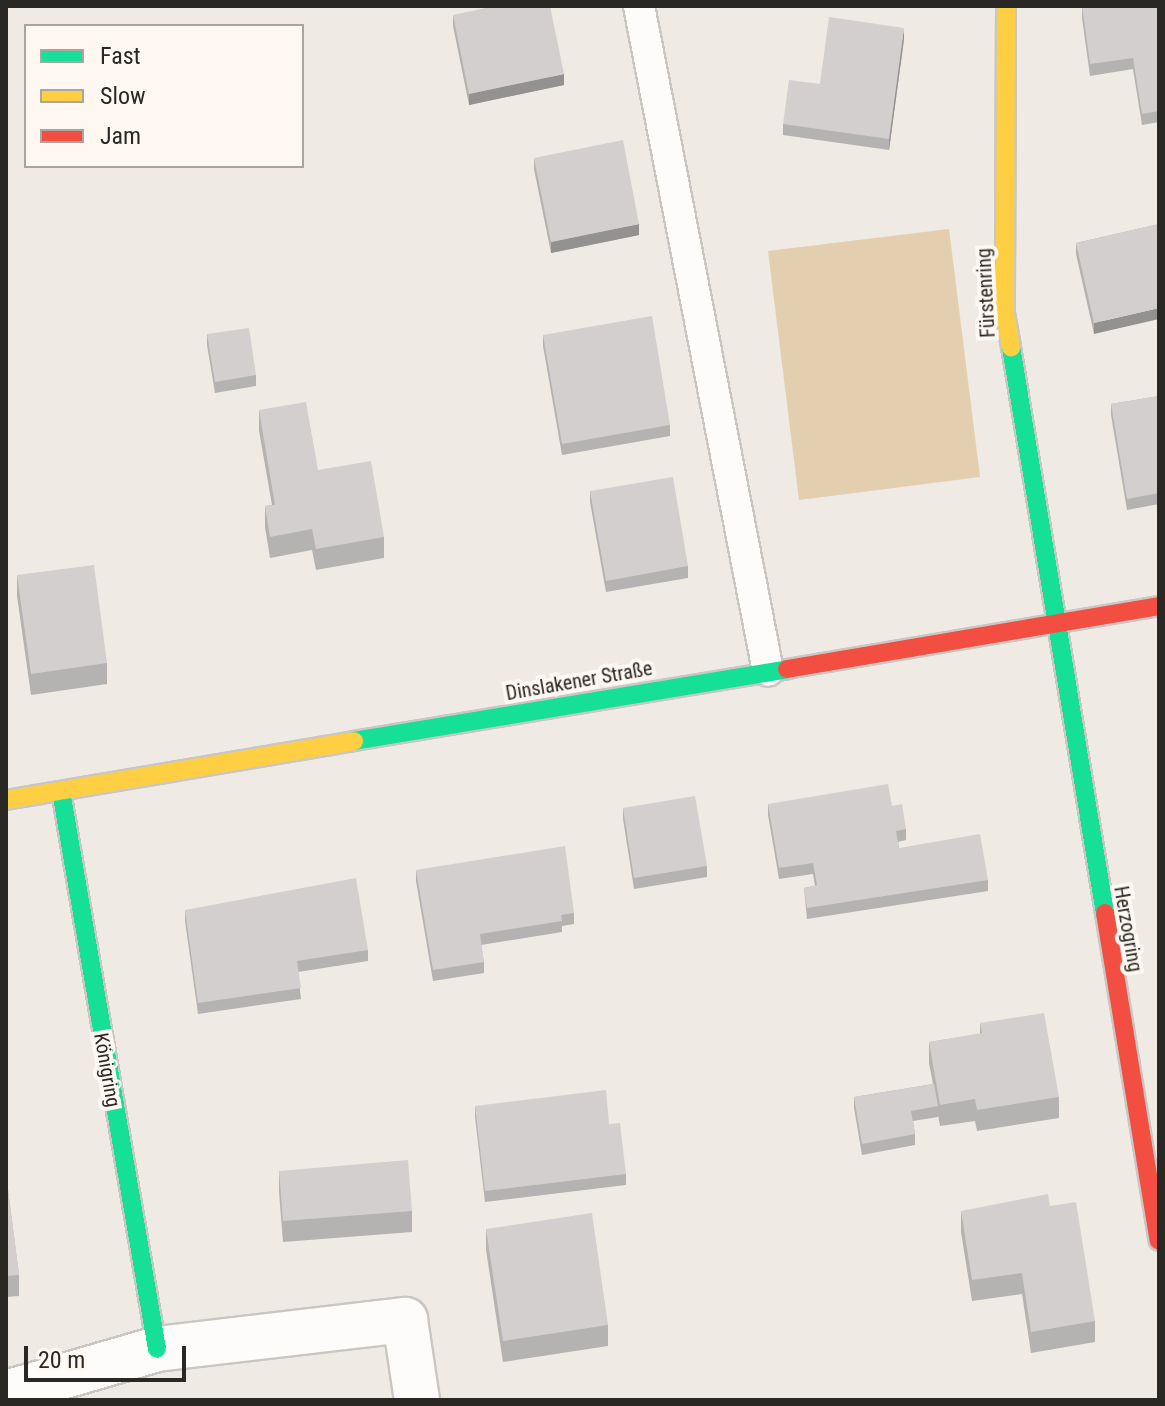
<!DOCTYPE html>
<meta charset="utf-8">
<style>
body{margin:0}
#map{position:relative;width:1165px;height:1406px;overflow:hidden;background:#efeae4;font-family:"Roboto Condensed",sans-serif}
div>[style]{position:absolute}
[style*='--x']{left:calc(var(--x)*1px);top:calc(var(--y)*1px);width:calc(var(--w)*1px);rotate:calc(var(--a)*1deg)}
.green>*{inset:0;background:#e3ceaf}
.roads{filter:drop-shadow(2px 0 #cac7c3) drop-shadow(-2px 0 #cac7c3) drop-shadow(0 2px #cac7c3) drop-shadow(0 -2px #cac7c3)}
.lane>*{height:30px;margin:-15px;padding:0 15px;transform-origin:15px;border-radius:15px;background:#fdfcfb}
.street>*{height:44px;margin:-22px;padding:0 22px;transform-origin:22px;border-radius:22px;background:#fdfcfb}
.fast>*{height:18px;margin:-9px;padding:0 9px;transform-origin:9px;border-radius:9px;background:#16e098}
.slow>*{height:18px;margin:-9px;padding:0 9px;transform-origin:9px;border-radius:9px;background:#ffcf43}
.jam>*{height:18px;margin:-9px;padding:0 9px;transform-origin:9px;border-radius:9px;background:#f24e42}
.wall>*{inset:0;background:#b5b2b2}
.shaded-wall>*{inset:0;background:#949191}
.building>*{inset:0;background:#d3cfcf}
span{translate:-50% -50%;white-space:nowrap;text-align:center;line-height:1.15;-webkit-text-stroke:8px #fff8f0;paint-order:stroke}
.street-label{font-size:20px;color:#2a2824}
.frame{position:absolute;inset:0;border:8px solid #2a2824;pointer-events:none}
.legend{position:absolute;left:24px;top:24px;width:280px;height:144px;box-sizing:border-box;background:#fff8f0;border:2px solid #aaa59e;margin:0;padding:10px 14px;list-style:none;font-size:24px;color:#2a2824}
.legend li{display:flex;align-items:center;gap:16px;height:40px}
.legend b{width:40px;border:2px solid #aaa59e}
.scale{position:absolute;left:24px;top:1346px;width:162px;height:36px;box-sizing:border-box;border:4px solid #2a2824;border-top:0;padding-left:10px;font-size:24px;line-height:28px;white-space:nowrap;color:#2a2824;-webkit-text-stroke:6px #fff8f0;paint-order:stroke}
</style>
<div id="map">
<div class="green">
<i style="clip-path:polygon(949px 229px,980px 477px,799px 500px,768px 251px)"></i>
</div>
<div class="roads">
<div class="lane">
<i style="--x:639;--y:6;--w:677;--a:79.02"></i>
</div>
<div class="street">
<i style="--x:6;--y:1393;--w:157;--a:-16.2"></i>
<i style="--x:157;--y:1349;--w:250;--a:-6.7"></i>
<i style="--x:405;--y:1320;--w:81;--a:81.5"></i>
</div>
<div class="fast">
<i style="--x:1011;--y:347;--w:574;--a:80.57"></i>
<i style="--x:354;--y:741;--w:439;--a:-9.4"></i>
<i style="--x:61;--y:791;--w:566;--a:80.24"></i>
</div>
<div class="slow">
<i style="--x:1006;--y:6;--w:307;--a:90.2"></i>
<i style="--x:1005;--y:313;--w:35;--a:80"></i>
<i style="--x:6;--y:800;--w:353;--a:-9.6"></i>
</div>
<div class="jam">
<i style="--x:787;--y:669;--w:377;--a:-9.6"></i>
<i style="--x:1105;--y:913;--w:332;--a:80.7"></i>
</div>
</div>
<div class="wall">
<i style="clip-path:polygon(1082px 6px,1159px 6px,1159px 122px,1142px 125px,1133px 69px,1090px 76px,1082px 18px)"></i>
<i style="clip-path:polygon(453px 15px,564px 85px,469px 105px,453px 26px)"></i>
<i style="clip-path:polygon(904px 39px,889px 150px,783px 135px,783px 124px,820px 84px)"></i>
<i style="clip-path:polygon(534px 158px,639px 235px,551px 253px,534px 169px)"></i>
<i style="clip-path:polygon(1159px 224px,1094px 334px,1076px 254px,1076px 243px)"></i>
<i style="clip-path:polygon(207px 334px,256px 375px,256px 386px,215px 393px,207px 345px)"></i>
<i style="clip-path:polygon(543px 335px,670px 425px,670px 436px,562px 455px,543px 346px)"></i>
<i style="clip-path:polygon(1159px 396px,1159px 504px,1127px 510px,1111px 415px,1111px 404px)"></i>
<i style="clip-path:polygon(259px 410px,384px 537px,384px 558px,316px 570px,312px 550px,270px 558px,265px 527px,265px 506px,272px 505px,259px 431px)"></i>
<i style="clip-path:polygon(590px 491px,688px 566px,688px 578px,606px 592px,590px 502px)"></i>
<i style="clip-path:polygon(17px 575px,107px 663px,107px 684px,31px 695px,17px 596px)"></i>
<i style="clip-path:polygon(768px 804px,892px 806px,906px 829px,906px 840px,898px 842px,899px 848px,988px 880px,988px 891px,807px 919px,804px 888px,815px 886px,813px 874px,779px 879px,768px 815px)"></i>
<i style="clip-path:polygon(623px 808px,707px 866px,707px 877px,634px 889px,623px 819px)"></i>
<i style="clip-path:polygon(416px 870px,574px 913px,574px 924px,562px 926px,562px 932px,481px 945px,484px 962px,484px 973px,433px 981px,416px 881px)"></i>
<i style="clip-path:polygon(185px 910px,368px 950px,368px 961px,298px 972px,301px 999px,198px 1014px,185px 921px)"></i>
<i style="clip-path:polygon(980px 1023px,1059px 1097px,1059px 1118px,977px 1131px,975px 1121px,940px 1126px,938px 1115px,938px 1117px,913px 1121px,915px 1134px,915px 1145px,862px 1155px,854px 1108px,854px 1097px,933px 1084px,929px 1063px,929px 1042px,980px 1034px)"></i>
<i style="clip-path:polygon(475px 1106px,609px 1124px,626px 1174px,626px 1185px,485px 1202px,475px 1117px)"></i>
<i style="clip-path:polygon(279px 1171px,412px 1211px,412px 1232px,283px 1242px,279px 1192px)"></i>
<i style="clip-path:polygon(6px 1174px,19px 1275px,19px 1296px,6px 1297px)"></i>
<i style="clip-path:polygon(961px 1211px,1095px 1321px,1095px 1342px,1031px 1353px,1022px 1294px,972px 1301px,961px 1232px)"></i>
<i style="clip-path:polygon(486px 1229px,608px 1325px,608px 1346px,503px 1362px,486px 1250px)"></i>
</div>
<div class="shaded-wall">
<i style="clip-path:polygon(904px 28px,904px 39px,889px 150px,889px 139px)"></i>
<i style="clip-path:polygon(564px 74px,564px 85px,469px 105px,469px 94px)"></i>
<i style="clip-path:polygon(639px 224px,639px 235px,551px 253px,551px 242px)"></i>
<i style="clip-path:polygon(1159px 308px,1159px 319px,1094px 334px,1094px 323px)"></i>
</div>
<div class="building">
<i style="clip-path:polygon(495px 6px,550px 6px,564px 74px,469px 94px,453px 15px)"></i>
<i style="clip-path:polygon(1082px 6px,1159px 6px,1159px 111px,1142px 114px,1133px 58px,1090px 64px)"></i>
<i style="clip-path:polygon(829px 17px,904px 28px,889px 139px,783px 124px,789px 80px,820px 84px)"></i>
<i style="clip-path:polygon(623px 140px,639px 224px,551px 242px,534px 158px)"></i>
<i style="clip-path:polygon(1159px 224px,1159px 308px,1094px 323px,1076px 243px)"></i>
<i style="clip-path:polygon(652px 316px,670px 425px,562px 444px,543px 335px)"></i>
<i style="clip-path:polygon(249px 328px,256px 375px,215px 382px,207px 334px)"></i>
<i style="clip-path:polygon(1159px 396px,1159px 493px,1127px 499px,1111px 404px)"></i>
<i style="clip-path:polygon(306px 402px,318px 470px,371px 461px,384px 537px,316px 549px,312px 529px,270px 537px,265px 506px,275px 505px,259px 410px)"></i>
<i style="clip-path:polygon(673px 477px,688px 566px,606px 581px,590px 491px)"></i>
<i style="clip-path:polygon(94px 565px,107px 663px,31px 674px,17px 575px)"></i>
<i style="clip-path:polygon(888px 784px,892px 806px,902px 804px,906px 829px,896px 831px,899px 848px,980px 834px,988px 880px,807px 908px,804px 888px,817px 885px,813px 863px,779px 868px,768px 804px)"></i>
<i style="clip-path:polygon(695px 796px,707px 866px,634px 878px,623px 808px)"></i>
<i style="clip-path:polygon(565px 846px,574px 913px,561px 915px,562px 921px,480px 934px,484px 962px,433px 970px,416px 870px)"></i>
<i style="clip-path:polygon(356px 878px,368px 950px,297px 961px,301px 988px,198px 1003px,185px 910px)"></i>
<i style="clip-path:polygon(1044px 1013px,1059px 1097px,977px 1110px,975px 1099px,940px 1105px,929px 1042px,982px 1033px,980px 1023px)"></i>
<i style="clip-path:polygon(934px 1084px,938px 1106px,911px 1111px,915px 1134px,862px 1144px,854px 1097px)"></i>
<i style="clip-path:polygon(606px 1090px,609px 1124px,620px 1123px,626px 1174px,485px 1191px,475px 1106px)"></i>
<i style="clip-path:polygon(408px 1160px,412px 1211px,283px 1221px,279px 1171px)"></i>
<i style="clip-path:polygon(6px 1174px,19px 1275px,6px 1276px)"></i>
<i style="clip-path:polygon(1048px 1194px,1050px 1206px,1076px 1202px,1095px 1321px,1031px 1332px,1022px 1273px,972px 1280px,961px 1211px)"></i>
<i style="clip-path:polygon(592px 1213px,608px 1325px,503px 1341px,486px 1229px)"></i>
</div>
<div class="street-label">
<span style="left:986px;top:293px;rotate:-93deg">Fürstenring</span>
<span style="left:579px;top:681px;rotate:-10deg">Dinslakener Straße</span>
<span style="left:1128px;top:929px;rotate:80deg">Herzogring</span>
<span style="left:107px;top:1070px;rotate:80deg">Königring</span>
</div>
<div class="frame"></div>
<ul class="legend">
<li><b style="height:10px;background:#16e098"></b>Fast</li>
<li><b style="height:10px;background:#ffcf43"></b>Slow</li>
<li><b style="height:10px;background:#f24e42"></b>Jam</li>
</ul>
<div class="scale">20 m</div>
</div>
